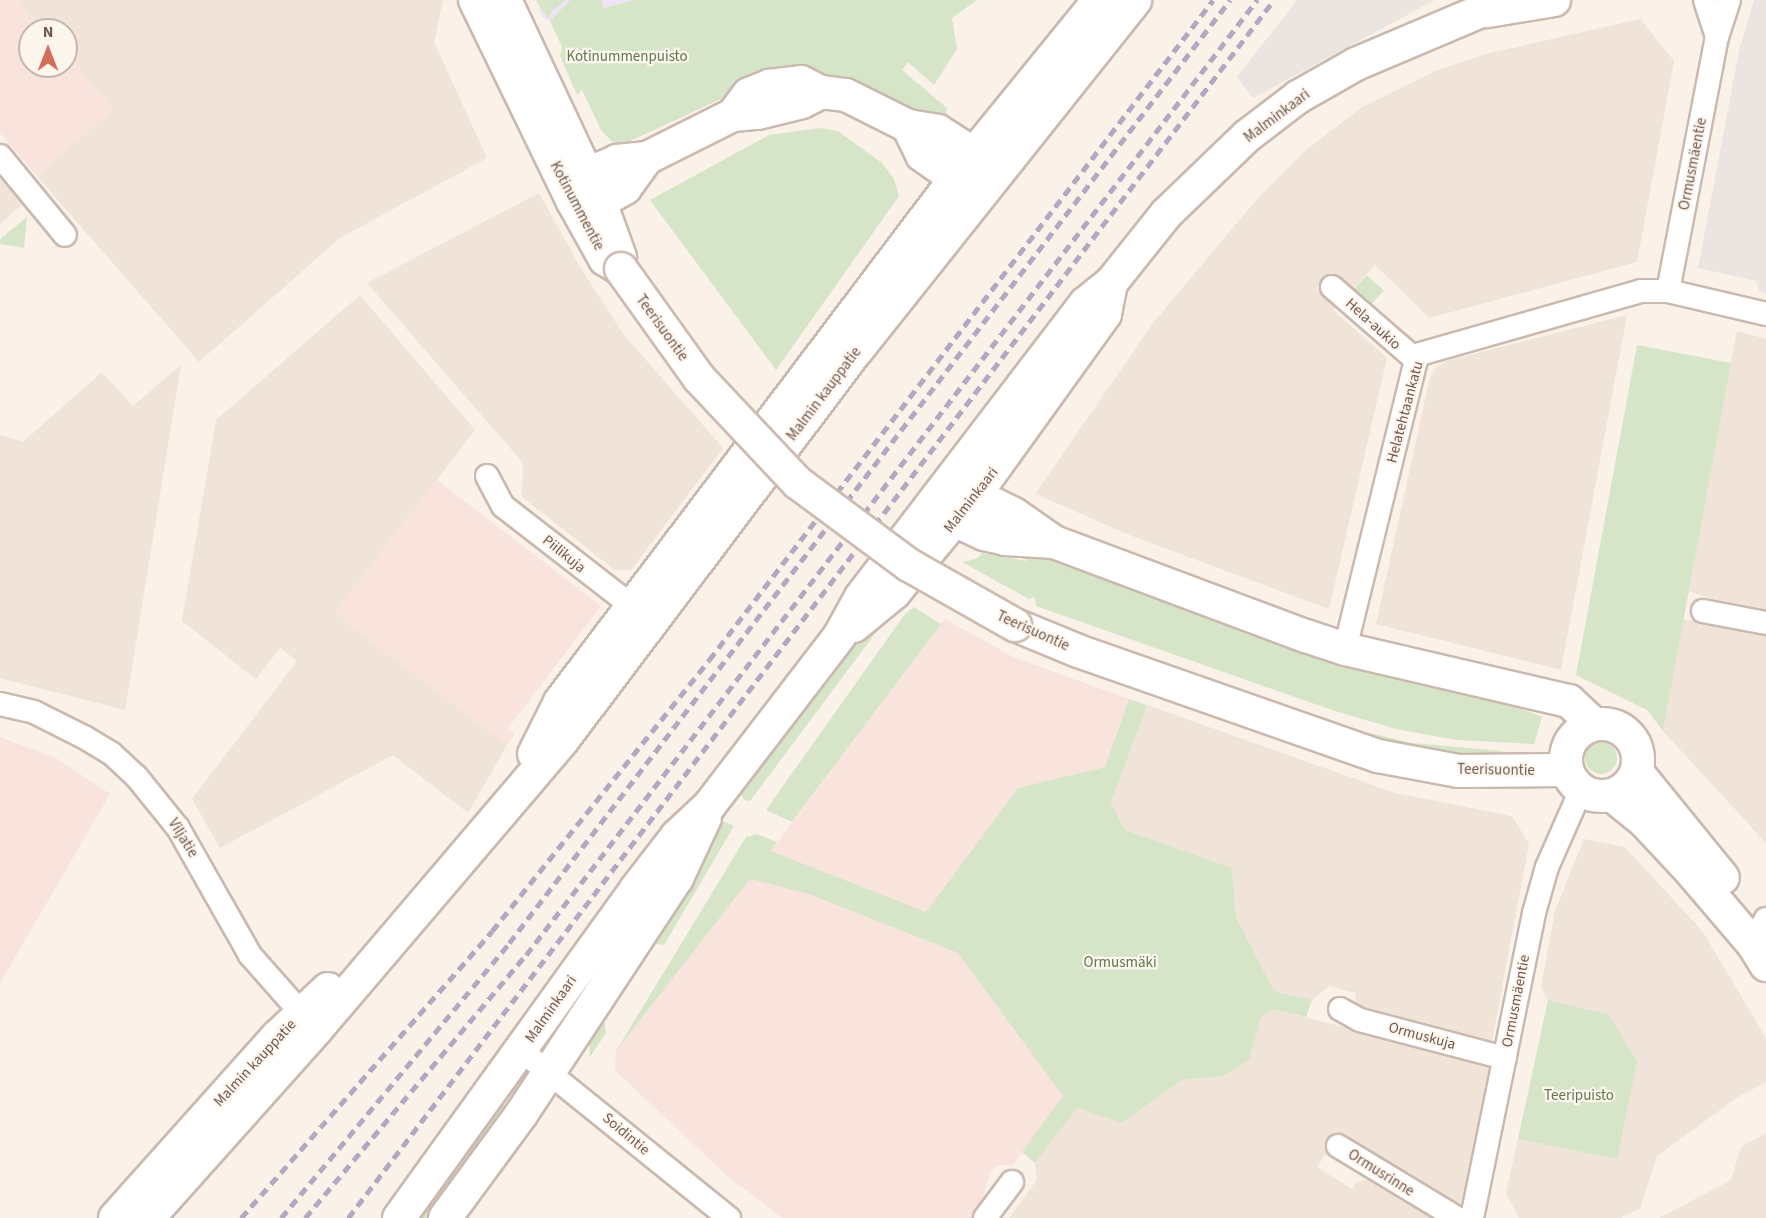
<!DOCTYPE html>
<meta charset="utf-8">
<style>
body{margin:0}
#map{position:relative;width:1766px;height:1218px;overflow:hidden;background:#faf1e8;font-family:"Source Sans 3",sans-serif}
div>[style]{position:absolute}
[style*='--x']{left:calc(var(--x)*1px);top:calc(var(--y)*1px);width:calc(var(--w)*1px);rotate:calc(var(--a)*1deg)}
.residential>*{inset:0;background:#f0e3d7}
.commercial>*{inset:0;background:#f8e3dd}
.industrial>*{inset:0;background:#ebe5e1}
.education>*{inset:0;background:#eee4f6}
.green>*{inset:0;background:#d6e5c8}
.round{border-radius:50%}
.roads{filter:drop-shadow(2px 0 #cab9af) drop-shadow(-2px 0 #cab9af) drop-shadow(0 2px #cab9af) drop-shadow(0 -2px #cab9af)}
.street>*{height:22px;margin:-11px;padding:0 11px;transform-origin:11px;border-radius:11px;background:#fff}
.secondary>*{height:32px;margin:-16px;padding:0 16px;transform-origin:16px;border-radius:16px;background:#fff}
.secondary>.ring{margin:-16px;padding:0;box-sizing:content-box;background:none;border:32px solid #fff;border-radius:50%}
.rail>*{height:4.5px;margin-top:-2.25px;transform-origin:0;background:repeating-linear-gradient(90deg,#b4a7c2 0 9px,transparent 0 15px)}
.bridges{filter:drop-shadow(2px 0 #cebbb0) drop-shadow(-2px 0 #cebbb0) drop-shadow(0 2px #cebbb0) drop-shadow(0 -2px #cebbb0)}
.secondary-bridge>*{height:32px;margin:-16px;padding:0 16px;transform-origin:16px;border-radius:16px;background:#fff}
span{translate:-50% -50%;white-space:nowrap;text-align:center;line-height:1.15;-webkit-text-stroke:4.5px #fdf6ee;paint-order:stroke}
.park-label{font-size:15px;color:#5d7a4c}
.street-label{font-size:15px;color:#70584f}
.north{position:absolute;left:18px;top:18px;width:60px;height:60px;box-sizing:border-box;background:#fdf6ee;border:2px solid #c5b7ae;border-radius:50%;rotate:0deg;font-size:16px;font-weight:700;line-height:24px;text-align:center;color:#70584f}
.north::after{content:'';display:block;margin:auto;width:21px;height:27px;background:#d46e5c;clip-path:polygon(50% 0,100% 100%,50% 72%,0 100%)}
</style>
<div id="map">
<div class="residential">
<i style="clip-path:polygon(18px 0,443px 0,434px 42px,487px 158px,340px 238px,199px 362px,37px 176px,113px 109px,66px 55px,66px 30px,44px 30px)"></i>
<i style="clip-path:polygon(1640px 19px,1674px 61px,1637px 262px,1429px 318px,1375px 265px,1333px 310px,1387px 358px,1329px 609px,1132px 536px,1035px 494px,1154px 322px,1257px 199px,1305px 151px,1362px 107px,1438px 70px,1486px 54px)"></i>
<i style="clip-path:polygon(0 178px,23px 204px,0 224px)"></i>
<i style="clip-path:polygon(539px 193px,580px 267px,624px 335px,723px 448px,631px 570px,615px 570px,522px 497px,523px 463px,367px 283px)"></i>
<i style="clip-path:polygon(360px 295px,475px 430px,335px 613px,507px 745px,468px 813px,393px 755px,220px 848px,192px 799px,297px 661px,280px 648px,256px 679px,182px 621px,216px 420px)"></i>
<i style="clip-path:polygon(1627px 315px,1561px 670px,1376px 624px,1430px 377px,1436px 368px,1446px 361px)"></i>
<i style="clip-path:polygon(1737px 331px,1766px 339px,1766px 617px,1688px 591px)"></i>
<i style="clip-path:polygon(181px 365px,125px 710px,0 678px,0 435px,23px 442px,102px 372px,133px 406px)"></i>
<i style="clip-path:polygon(1683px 619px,1766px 635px,1766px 843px,1663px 731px)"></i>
<i style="clip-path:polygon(1147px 705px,1395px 793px,1512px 816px,1529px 844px,1491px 1046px,1362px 1013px,1355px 999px,1356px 993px,1329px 986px,1312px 1000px,1274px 991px,1236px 917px,1232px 868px,1125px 830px,1111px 803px)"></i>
<i style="clip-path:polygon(1584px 839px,1625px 847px,1703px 932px,1766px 1038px,1766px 1082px,1738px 1097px,1657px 1156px,1640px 1208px,1621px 1218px,1519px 1218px,1506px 1193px,1518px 1139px,1617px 1159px,1608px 1014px,1548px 1000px,1541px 987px,1555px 911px)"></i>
<i style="clip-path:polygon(1273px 1009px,1492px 1065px,1465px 1202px,1453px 1203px,1377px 1156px,1358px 1153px,1337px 1138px,1317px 1167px,1352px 1189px,1357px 1182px,1375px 1178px,1434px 1218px,1009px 1218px,1037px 1180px,1035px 1163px,1077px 1107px,1122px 1123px,1182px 1080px,1223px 1076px,1249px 1060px,1260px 1017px)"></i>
<i style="clip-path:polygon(1766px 1133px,1766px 1218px,1659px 1218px,1731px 1180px,1741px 1147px)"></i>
</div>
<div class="commercial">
<i style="clip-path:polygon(0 0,18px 0,44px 30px,30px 30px,30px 66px,66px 66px,66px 55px,113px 109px,37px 176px,0 133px)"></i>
<i style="clip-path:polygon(437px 480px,601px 606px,508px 728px,515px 734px,507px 745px,335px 613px)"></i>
<i style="clip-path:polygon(945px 619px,1013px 657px,1129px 699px,1105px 767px,1018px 788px,926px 912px,771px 851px)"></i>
<i style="clip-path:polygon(0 737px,56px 758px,110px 794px,0 983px)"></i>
<i style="clip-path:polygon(750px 879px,809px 894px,958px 953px,1064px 1096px,1013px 1165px,998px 1165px,989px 1175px,980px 1208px,973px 1218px,782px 1218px,725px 1174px,615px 1070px,616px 1051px)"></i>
</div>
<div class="industrial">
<i style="clip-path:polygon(1297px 0,1435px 0,1253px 98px,1237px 77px)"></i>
<i style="clip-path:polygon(1754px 0,1766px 0,1766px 294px,1760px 292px,1756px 281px,1698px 268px,1739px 51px)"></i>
</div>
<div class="education">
<i style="clip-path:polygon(536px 0,635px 0,550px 21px,542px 17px)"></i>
</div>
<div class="green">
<i style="clip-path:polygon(536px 0,566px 0,552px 11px,548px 19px)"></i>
<i style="clip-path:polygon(570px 0,602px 0,603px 8px,635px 0,977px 0,952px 18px,957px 49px,934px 85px,908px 62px,902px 70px,947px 108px,945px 123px,855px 80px,802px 73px,749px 86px,617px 147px,601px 130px,582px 90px,577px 95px,560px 56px,562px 47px,550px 21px)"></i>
<i style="clip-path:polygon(820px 128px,838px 131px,882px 163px,894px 179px,899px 196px,776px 370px,650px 200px,769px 135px)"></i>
<i style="clip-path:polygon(27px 217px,24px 248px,0 244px,1px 238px)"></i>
<i style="clip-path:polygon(1367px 275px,1384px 291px,1367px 308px,1351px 292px)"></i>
<i style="clip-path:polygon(1637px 345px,1731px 363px,1663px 731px,1647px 710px,1576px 675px)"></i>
<i style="clip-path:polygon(1030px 551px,1482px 693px,1542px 717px,1534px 744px,1456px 740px,1396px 729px,1332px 710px,1036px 606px,1035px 597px,1029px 599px,962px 562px,976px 559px,982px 553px,1026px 561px)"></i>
<i style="clip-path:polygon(914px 607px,941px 624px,792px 822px,766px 810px,905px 614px)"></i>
<i style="clip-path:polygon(1037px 618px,1353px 729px,1412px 743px,1502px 751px,1502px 759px,1409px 751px,1101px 648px)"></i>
<i style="clip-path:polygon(868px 627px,877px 631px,750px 801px,744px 800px,740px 791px,839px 657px)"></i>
<i style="clip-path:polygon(1129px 699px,1147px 705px,1111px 803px,1125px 830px,1232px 868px,1236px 917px,1274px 991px,1312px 1000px,1306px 1017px,1273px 1009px,1261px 1017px,1249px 1060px,1223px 1076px,1182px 1080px,1122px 1123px,1077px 1108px,1035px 1163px,1022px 1152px,1063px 1096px,958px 953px,809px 894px,750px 879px,616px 1051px,746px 837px,757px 834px,777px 842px,771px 851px,926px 912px,1018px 788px,1105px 767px)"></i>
<i class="round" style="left:1585px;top:742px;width:32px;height:32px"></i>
<i style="clip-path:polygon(722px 821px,734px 826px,664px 945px,646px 943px,716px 823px)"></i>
<i style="clip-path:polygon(1548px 1000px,1608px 1014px,1637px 1061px,1617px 1159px,1518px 1139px)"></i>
<i style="clip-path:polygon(604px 1017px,606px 1033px,590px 1057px,589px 1038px)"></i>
<i style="clip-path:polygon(501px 1103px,514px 1112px,432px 1218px,416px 1218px)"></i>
</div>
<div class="roads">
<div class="street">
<i style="--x:1705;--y:0;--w:39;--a:72"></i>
<i style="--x:0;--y:156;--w:102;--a:50.6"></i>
<i style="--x:1332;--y:287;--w:111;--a:41"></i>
<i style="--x:1668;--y:291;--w:259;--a:-79.1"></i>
<i style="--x:1717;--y:37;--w:39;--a:-72"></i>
<i style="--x:487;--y:476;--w:34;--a:62"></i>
<i style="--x:503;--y:506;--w:176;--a:37.8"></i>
<i style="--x:1703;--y:611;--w:64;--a:10.8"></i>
<i style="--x:1345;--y:649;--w:298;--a:-76.2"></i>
<i style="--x:1416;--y:360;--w:7;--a:-56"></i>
<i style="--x:1420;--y:354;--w:230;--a:-15.9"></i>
<i style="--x:1641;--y:291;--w:27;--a:0"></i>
<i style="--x:1668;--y:291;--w:101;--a:13.2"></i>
<i style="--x:0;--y:704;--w:35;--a:13"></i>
<i style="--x:34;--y:712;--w:56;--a:26.6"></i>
<i style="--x:84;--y:737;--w:31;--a:31"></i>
<i style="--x:111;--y:753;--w:34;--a:43"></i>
<i style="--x:136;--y:776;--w:67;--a:51.1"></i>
<i style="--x:178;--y:828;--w:146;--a:60.4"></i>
<i style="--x:250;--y:955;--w:92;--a:48.5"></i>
<i style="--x:1753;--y:944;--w:28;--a:-63"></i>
<i style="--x:1340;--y:1009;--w:23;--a:29"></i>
<i style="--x:1360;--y:1020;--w:150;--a:14.7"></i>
<i style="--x:522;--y:1051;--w:266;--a:38.9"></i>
<i style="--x:1338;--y:1146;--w:139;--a:31.2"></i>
<i style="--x:985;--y:1218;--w:45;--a:-53.1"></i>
<i style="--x:1472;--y:1218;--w:311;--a:-78.5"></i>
<i style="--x:1534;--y:913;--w:48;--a:-74.2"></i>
<i style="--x:1547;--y:867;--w:84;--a:-66.2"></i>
</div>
<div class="secondary">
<i style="--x:475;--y:0;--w:222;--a:64.1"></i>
<i style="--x:572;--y:200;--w:68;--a:60.8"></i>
<i style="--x:605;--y:259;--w:19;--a:32"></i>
<i style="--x:505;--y:0;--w:223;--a:64.8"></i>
<i style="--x:600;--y:202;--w:59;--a:70"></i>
<i style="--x:1487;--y:11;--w:68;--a:-9.3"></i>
<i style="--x:733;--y:115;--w:26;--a:-53"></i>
<i style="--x:749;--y:94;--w:22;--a:-22"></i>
<i style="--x:769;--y:86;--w:32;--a:-7"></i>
<i style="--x:801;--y:82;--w:22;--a:27"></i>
<i style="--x:821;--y:92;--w:25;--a:7"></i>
<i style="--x:846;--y:95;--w:69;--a:26.6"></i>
<i style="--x:908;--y:126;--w:30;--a:9"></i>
<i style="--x:938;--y:131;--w:43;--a:32.6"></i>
<i style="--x:974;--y:154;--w:20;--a:66"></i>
<i style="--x:908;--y:126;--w:32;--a:64"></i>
<i style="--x:922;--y:155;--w:42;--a:35.2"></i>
<i style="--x:956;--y:179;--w:21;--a:14"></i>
<i style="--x:576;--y:193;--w:22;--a:-60"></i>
<i style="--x:587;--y:174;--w:33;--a:-23"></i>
<i style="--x:617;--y:161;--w:30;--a:-6"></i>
<i style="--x:647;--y:158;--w:96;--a:-26.6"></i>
<i style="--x:733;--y:115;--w:25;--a:-5"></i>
<i style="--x:758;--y:113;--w:45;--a:-14"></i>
<i style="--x:802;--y:102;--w:20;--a:-27"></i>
<i style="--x:581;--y:201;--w:19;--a:3"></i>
<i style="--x:600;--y:202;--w:29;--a:-29"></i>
<i style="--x:625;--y:188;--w:37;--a:-54"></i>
<i style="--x:943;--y:491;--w:32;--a:7"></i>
<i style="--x:975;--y:495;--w:43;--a:26"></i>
<i style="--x:1014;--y:514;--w:49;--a:35"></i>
<i style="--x:1054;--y:542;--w:269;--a:20.5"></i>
<i style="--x:1306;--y:636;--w:41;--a:18.4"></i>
<i style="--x:1345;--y:649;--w:230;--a:13.1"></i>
<i style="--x:1569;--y:701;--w:34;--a:43"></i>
<i style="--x:948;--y:502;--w:21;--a:67"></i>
<i style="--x:956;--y:521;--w:31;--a:25"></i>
<i style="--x:984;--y:534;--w:22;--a:13"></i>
<i style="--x:1005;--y:539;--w:49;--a:3.5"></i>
<i style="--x:1015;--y:625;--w:68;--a:22.4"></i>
<i style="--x:1078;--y:651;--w:318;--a:19.3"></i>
<i style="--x:1378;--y:756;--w:82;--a:10.5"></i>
<i style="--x:1459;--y:771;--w:108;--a:-0.5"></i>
<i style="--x:854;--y:626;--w:52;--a:-39.5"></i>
<i style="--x:894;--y:593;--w:127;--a:-50.4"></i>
<i style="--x:975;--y:495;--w:223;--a:-54.3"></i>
<i style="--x:1105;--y:314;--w:32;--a:-79"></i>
<i class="ring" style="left:1566px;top:724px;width:40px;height:40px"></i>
<i style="--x:534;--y:754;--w:58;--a:-63.4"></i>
<i style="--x:560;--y:702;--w:687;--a:-52.93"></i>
<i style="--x:974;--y:154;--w:198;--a:-50.9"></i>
<i style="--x:1637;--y:772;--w:136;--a:50.9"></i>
<i style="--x:1612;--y:795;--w:43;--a:39.3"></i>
<i style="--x:1645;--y:822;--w:64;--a:46.9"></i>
<i style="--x:1689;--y:869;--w:99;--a:49.5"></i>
<i style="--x:1753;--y:944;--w:25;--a:58"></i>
<i style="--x:115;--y:1218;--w:243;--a:-48.2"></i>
<i style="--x:277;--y:1037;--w:70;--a:-43.3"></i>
<i style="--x:148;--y:1218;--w:252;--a:-48.2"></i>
<i style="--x:316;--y:1030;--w:380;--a:-49.6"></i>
<i style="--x:562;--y:741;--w:490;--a:-53"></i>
<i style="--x:857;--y:350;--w:447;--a:-51.5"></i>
<i style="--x:399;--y:1218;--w:405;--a:-54.2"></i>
<i style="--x:636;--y:889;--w:67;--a:-52.3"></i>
<i style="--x:677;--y:836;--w:44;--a:-43.2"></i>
<i style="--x:709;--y:806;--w:215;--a:-52.5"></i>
<i style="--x:840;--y:635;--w:43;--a:-61.1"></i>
<i style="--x:861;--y:597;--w:370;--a:-52.6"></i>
<i style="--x:1086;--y:303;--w:32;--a:-39"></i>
<i style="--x:1111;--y:283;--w:88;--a:-51.4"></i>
<i style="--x:1166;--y:214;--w:112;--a:-43.9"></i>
<i style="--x:1247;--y:136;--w:64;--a:-37.4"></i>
<i style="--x:1298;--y:97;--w:67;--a:-29.6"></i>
<i style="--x:1356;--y:64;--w:164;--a:-23"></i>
<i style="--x:445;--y:1218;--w:130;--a:-53.7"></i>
<i style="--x:522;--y:1113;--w:282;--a:-56.6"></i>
<i style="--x:677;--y:878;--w:66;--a:-65"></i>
</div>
</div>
<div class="rail">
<i style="--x:241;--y:1218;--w:381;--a:-48.8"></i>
<i style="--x:492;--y:931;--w:347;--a:-51.3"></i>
<i style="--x:709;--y:660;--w:830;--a:-52.63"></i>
<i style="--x:281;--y:1218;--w:357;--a:-50.3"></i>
<i style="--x:509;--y:943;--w:1187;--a:-52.6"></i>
<i style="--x:305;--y:1218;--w:344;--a:-50"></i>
<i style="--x:526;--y:955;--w:1203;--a:-52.57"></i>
<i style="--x:348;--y:1218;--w:1530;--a:-52.76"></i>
</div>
<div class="bridges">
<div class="secondary-bridge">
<i style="--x:621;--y:269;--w:134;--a:54.4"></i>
<i style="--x:699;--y:378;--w:144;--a:46.7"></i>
<i style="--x:798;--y:483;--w:138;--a:36.5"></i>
<i style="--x:909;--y:565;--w:122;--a:29.5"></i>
</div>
</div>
<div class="park-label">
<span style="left:627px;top:57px">Kotinummenpuisto</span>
<span style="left:1120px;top:963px">Ormusmäki</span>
<span style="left:1579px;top:1096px">Teeripuisto</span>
</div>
<div class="street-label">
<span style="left:1277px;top:116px;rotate:-37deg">Malminkaari</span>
<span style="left:1693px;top:164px;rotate:-79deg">Ormusmäentie</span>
<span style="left:577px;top:206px;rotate:62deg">Kotinummentie</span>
<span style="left:1373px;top:324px;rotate:42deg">Hela-aukio</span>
<span style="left:662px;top:328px;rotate:54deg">Teerisuontie</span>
<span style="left:824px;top:394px;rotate:-53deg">Malmin kauppatie</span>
<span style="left:1405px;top:412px;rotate:-75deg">Helatehtaankatu</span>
<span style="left:971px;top:500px;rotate:-52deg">Malminkaari</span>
<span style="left:564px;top:554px;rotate:39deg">Piilikuja</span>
<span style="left:1033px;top:631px;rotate:24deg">Teerisuontie</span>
<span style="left:1496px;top:770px;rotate:1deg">Teerisuontie</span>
<span style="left:183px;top:838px;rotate:58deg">Viljatie</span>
<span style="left:1516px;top:1001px;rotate:-79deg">Ormusmäentie</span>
<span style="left:551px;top:1009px;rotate:-55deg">Malminkaari</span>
<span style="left:1422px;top:1036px;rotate:15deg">Ormuskuja</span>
<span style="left:255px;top:1063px;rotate:-47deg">Malmin kauppatie</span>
<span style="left:626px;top:1134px;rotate:40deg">Soidintie</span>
<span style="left:1381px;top:1173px;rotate:32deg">Ormusrinne</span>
</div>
<div class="north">N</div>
</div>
